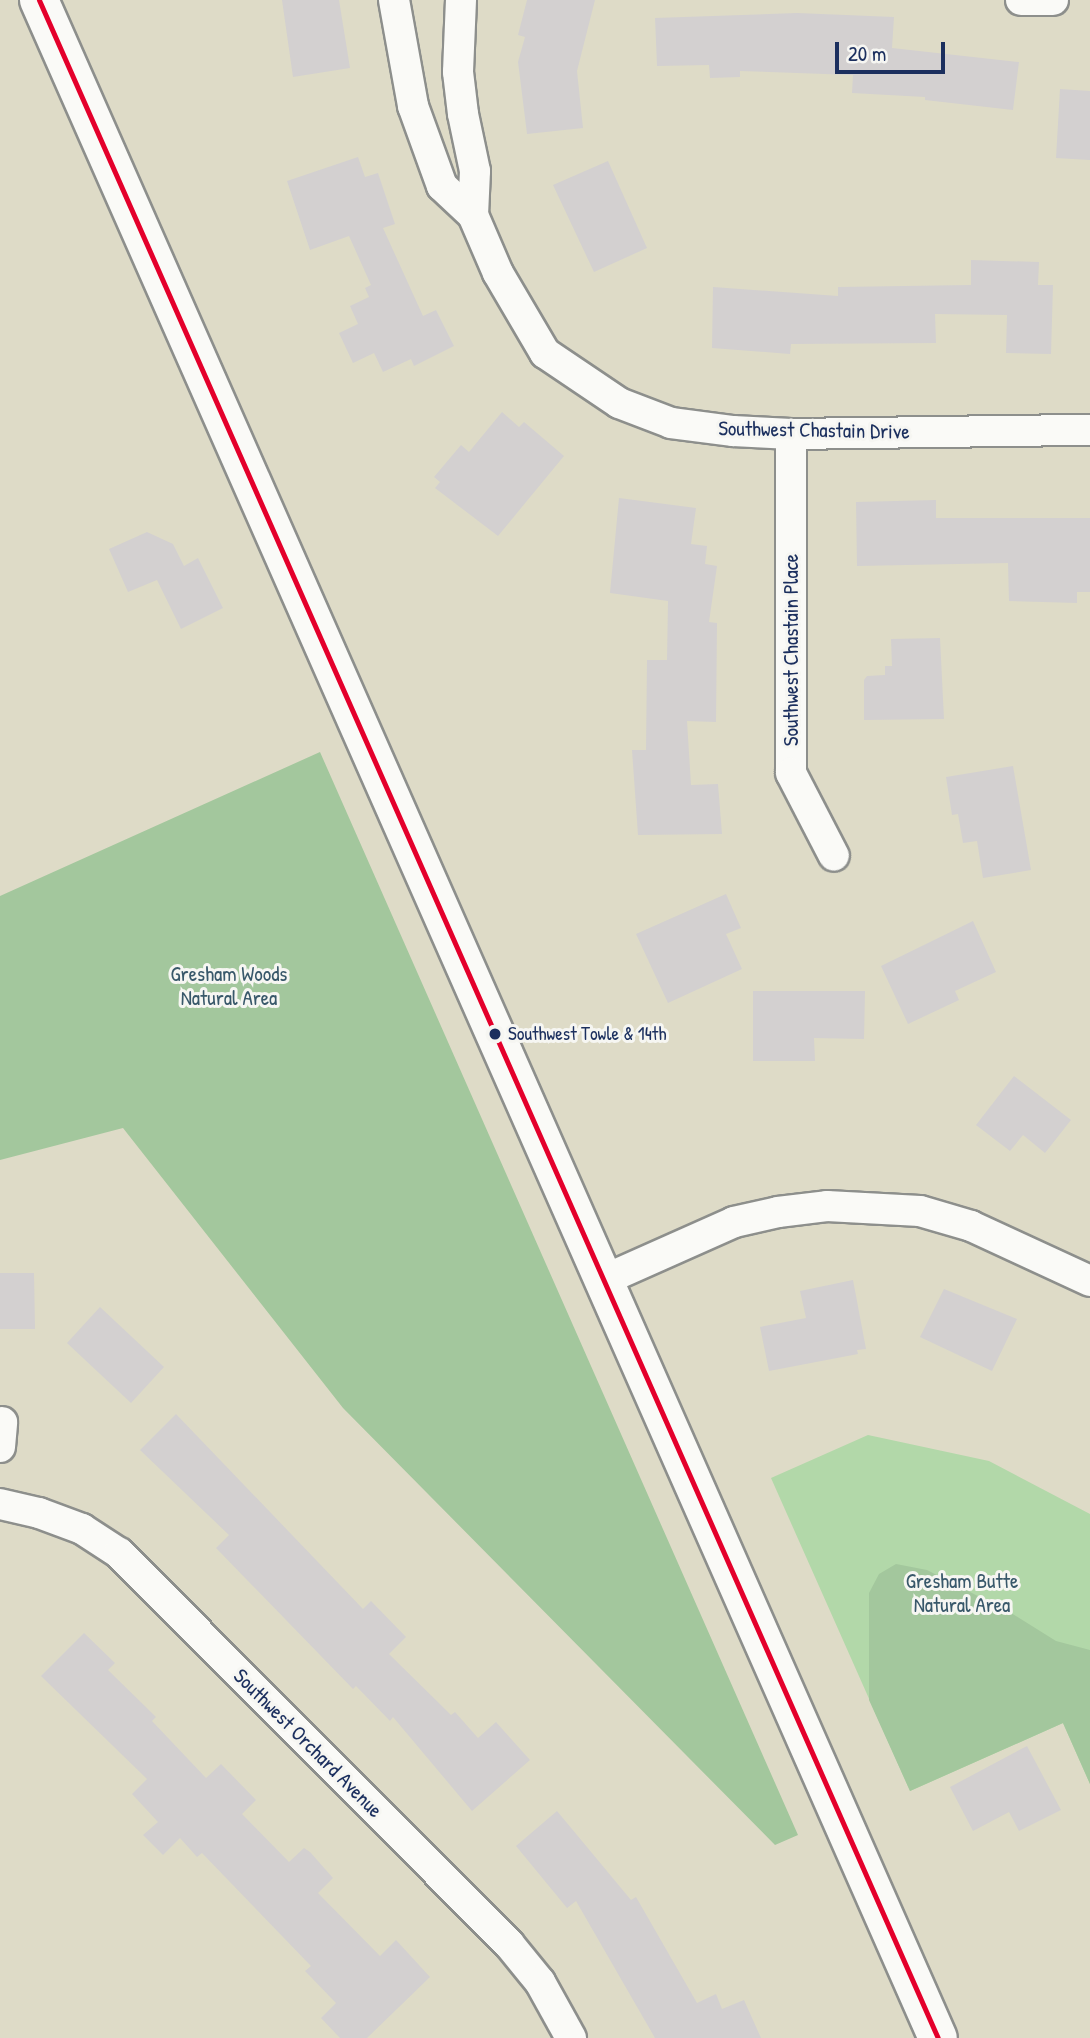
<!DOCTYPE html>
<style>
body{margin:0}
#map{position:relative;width:1090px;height:2038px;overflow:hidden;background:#dedbc7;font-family:"Patrick Hand",sans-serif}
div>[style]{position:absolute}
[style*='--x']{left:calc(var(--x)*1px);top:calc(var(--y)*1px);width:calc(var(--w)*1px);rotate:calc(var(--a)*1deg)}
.green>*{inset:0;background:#b2d8a9}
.forest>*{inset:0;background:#a3c79d}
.building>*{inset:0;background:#d3d0d0}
.roads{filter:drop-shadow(2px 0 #8d8f8c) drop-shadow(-2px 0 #8d8f8c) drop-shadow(0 2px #8d8f8c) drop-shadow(0 -2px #8d8f8c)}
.minor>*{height:30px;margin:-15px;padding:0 15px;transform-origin:15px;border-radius:15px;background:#fafaf7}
.secondary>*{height:38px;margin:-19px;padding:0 19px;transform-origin:19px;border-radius:19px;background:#fafaf7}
.bus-1>*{height:5px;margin:-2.5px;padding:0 2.5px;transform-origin:2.5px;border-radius:2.5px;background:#e4002b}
.dots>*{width:19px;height:19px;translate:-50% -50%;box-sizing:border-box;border:4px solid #f6f6f2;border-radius:50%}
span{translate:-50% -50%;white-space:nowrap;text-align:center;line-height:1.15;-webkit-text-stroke:6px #f6f6f2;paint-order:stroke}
.bus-label{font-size:19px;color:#1b2f5e}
.left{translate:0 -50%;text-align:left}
.street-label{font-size:21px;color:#1b2f5e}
.park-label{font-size:21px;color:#38586a}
.scale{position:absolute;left:835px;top:42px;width:110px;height:32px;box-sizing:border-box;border:4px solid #1b2f5e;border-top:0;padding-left:9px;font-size:21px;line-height:24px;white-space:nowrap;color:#1b2f5e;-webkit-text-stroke:5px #f6f6f2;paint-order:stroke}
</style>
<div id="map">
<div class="green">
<i style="clip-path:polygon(868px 1435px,989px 1461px,1090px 1514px,1090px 1784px,1063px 1723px,910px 1791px,771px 1478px)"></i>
</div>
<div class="forest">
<i style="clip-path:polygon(320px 752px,798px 1835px,775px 1845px,343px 1408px,123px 1128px,0 1160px,0 896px)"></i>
<i style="clip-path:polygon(896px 1564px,927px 1570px,1011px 1613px,1056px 1641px,1090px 1650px,1090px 1784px,1063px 1723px,910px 1791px,869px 1700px,869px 1593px,879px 1574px)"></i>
</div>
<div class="building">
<i style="clip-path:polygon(282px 0,339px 0,350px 68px,293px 77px)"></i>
<i style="clip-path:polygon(527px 0,595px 0,577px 71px,583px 128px,527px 134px,518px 62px,525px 37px,518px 35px)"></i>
<i style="clip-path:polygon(797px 13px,894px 17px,892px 48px,1019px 62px,1013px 110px,925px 100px,925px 97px,852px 93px,853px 75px,740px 71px,740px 77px,710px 78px,709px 65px,657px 66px,655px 18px)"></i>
<i style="clip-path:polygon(1060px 89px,1090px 91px,1090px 160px,1056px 158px)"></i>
<i style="clip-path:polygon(358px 157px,365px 177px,378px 173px,395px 224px,383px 228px,423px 316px,436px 310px,454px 346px,414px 366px,411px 359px,383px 372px,374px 353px,353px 363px,339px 333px,358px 324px,350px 306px,369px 297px,365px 288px,371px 285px,349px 236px,310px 250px,287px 181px)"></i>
<i style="clip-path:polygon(608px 161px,647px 248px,594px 272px,553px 185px)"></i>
<i style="clip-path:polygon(971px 260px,1039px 262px,1038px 285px,1053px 285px,1051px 354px,1006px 353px,1007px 315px,935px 314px,936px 343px,791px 344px,790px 354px,712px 348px,713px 287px,838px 296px,838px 287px,971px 285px)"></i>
<i style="clip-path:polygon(502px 412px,519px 427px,524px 422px,564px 456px,498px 536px,435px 488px,440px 482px,434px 477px,461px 445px,469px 452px)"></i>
<i style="clip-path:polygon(619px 498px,696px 508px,691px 544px,707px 546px,705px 564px,717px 566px,709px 622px,717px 623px,716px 722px,687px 721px,691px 785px,718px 784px,722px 834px,638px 835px,632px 750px,646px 750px,647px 660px,667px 660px,668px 601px,610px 593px)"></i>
<i style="clip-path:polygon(936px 500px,936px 518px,1090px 518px,1090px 592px,1077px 592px,1077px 603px,1009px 601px,1008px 563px,857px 566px,856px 502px)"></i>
<i style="clip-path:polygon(147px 532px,173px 544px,184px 566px,198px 558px,223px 608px,181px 629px,157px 580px,128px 592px,109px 549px)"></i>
<i style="clip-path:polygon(940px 638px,944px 719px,864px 720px,864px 680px,867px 676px,885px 675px,885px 666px,892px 666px,891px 639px)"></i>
<i style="clip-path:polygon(1013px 766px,1031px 870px,983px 878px,977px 841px,963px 843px,958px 814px,952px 815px,946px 777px)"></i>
<i style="clip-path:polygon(726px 894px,741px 928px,726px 934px,742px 969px,668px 1003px,636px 934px)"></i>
<i style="clip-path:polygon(973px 921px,996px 972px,955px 991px,959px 1000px,908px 1024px,881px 966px)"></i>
<i style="clip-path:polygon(753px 991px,865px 991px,864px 1039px,814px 1038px,815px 1061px,753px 1061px)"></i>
<i style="clip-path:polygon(1014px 1076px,1071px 1120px,1045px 1153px,1023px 1135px,1010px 1151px,976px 1125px)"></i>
<i style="clip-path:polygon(0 1273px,34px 1273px,35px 1329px,0 1329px)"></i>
<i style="clip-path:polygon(853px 1280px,866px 1349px,857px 1350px,858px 1354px,769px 1371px,760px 1327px,806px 1318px,800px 1291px)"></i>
<i style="clip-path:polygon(944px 1289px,1017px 1319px,992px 1371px,920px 1337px)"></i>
<i style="clip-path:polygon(100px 1307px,164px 1367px,131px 1403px,67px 1343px)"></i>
<i style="clip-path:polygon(176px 1414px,363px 1609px,371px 1601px,406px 1637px,389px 1654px,451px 1715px,455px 1712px,478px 1738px,496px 1722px,530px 1760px,472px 1811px,393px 1717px,390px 1721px,356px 1686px,353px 1689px,216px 1548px,229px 1535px,140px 1450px)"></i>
<i style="clip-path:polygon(84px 1633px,115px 1663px,108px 1670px,156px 1717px,152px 1721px,206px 1778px,221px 1764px,256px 1800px,242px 1814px,289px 1862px,304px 1848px,310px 1852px,333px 1878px,318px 1893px,380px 1956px,396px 1940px,430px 1977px,367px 2038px,340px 2038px,321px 2018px,336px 2003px,305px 1971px,311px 1966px,202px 1853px,197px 1857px,180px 1838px,163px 1855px,143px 1835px,158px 1822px,132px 1794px,147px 1779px,41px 1676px)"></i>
<i style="clip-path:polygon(1027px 1746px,1061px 1810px,1019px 1831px,1009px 1812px,973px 1831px,950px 1787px)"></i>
<i style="clip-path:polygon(557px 1811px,631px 1900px,636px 1897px,697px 2003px,716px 1994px,722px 2009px,744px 2000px,761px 2038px,655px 2038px,576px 1901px,567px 1908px,516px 1846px)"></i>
</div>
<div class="roads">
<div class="minor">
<i style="--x:394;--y:0;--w:108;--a:79.8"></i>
<i style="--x:413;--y:106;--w:85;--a:70.1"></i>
<i style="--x:442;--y:186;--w:42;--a:43.1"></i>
<i style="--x:473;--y:215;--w:63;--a:66.7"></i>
<i style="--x:498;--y:273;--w:93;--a:59.6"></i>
<i style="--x:545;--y:353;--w:89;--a:34"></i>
<i style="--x:619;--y:403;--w:56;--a:21"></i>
<i style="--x:671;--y:423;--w:63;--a:7.4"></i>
<i style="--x:733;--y:431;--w:58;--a:3"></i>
<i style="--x:791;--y:434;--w:299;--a:-0.8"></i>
<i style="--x:461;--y:0;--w:72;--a:92.4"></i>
<i style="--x:458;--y:72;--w:42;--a:83.2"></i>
<i style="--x:463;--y:114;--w:58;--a:78.1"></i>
<i style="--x:475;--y:171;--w:44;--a:92.6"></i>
<i style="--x:1021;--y:0;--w:32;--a:0"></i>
<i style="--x:791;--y:434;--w:339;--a:90"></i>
<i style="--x:791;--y:773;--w:93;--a:62.6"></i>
<i style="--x:604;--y:1280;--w:142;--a:-24"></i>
<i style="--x:734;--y:1222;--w:45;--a:-12.8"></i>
<i style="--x:778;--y:1212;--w:49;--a:-7"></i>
<i style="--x:827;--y:1206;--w:93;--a:3.1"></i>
<i style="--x:920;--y:1211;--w:53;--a:16.4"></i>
<i style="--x:971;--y:1226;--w:131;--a:24.8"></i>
<i style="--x:0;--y:1447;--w:25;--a:-85"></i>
<i style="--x:0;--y:1504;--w:40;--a:13"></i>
<i style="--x:39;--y:1513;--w:46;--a:20.4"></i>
<i style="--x:82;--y:1529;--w:44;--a:33"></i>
<i style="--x:119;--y:1553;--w:552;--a:45.07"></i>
<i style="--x:509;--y:1944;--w:49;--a:50.8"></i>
<i style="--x:540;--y:1982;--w:64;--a:61"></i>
</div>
<div class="secondary">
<i style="--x:39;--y:0;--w:2227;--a:66.2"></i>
</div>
</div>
<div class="bus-1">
<i style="--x:39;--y:0;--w:2227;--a:66.2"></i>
</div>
<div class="dots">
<i style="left:495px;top:1034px;background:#1b2f5e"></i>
</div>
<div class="bus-label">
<span class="left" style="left:508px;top:1034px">Southwest Towle &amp; 14th</span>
</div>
<div class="street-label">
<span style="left:814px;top:430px;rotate:1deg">Southwest Chastain Drive</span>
<span style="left:791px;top:650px;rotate:-90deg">Southwest Chastain Place</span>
<span style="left:308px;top:1743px;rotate:45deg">Southwest Orchard Avenue</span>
</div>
<div class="park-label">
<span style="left:229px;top:986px">Gresham Woods<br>Natural Area</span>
<span style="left:962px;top:1593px">Gresham Butte<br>Natural Area</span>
</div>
<div class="scale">20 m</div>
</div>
